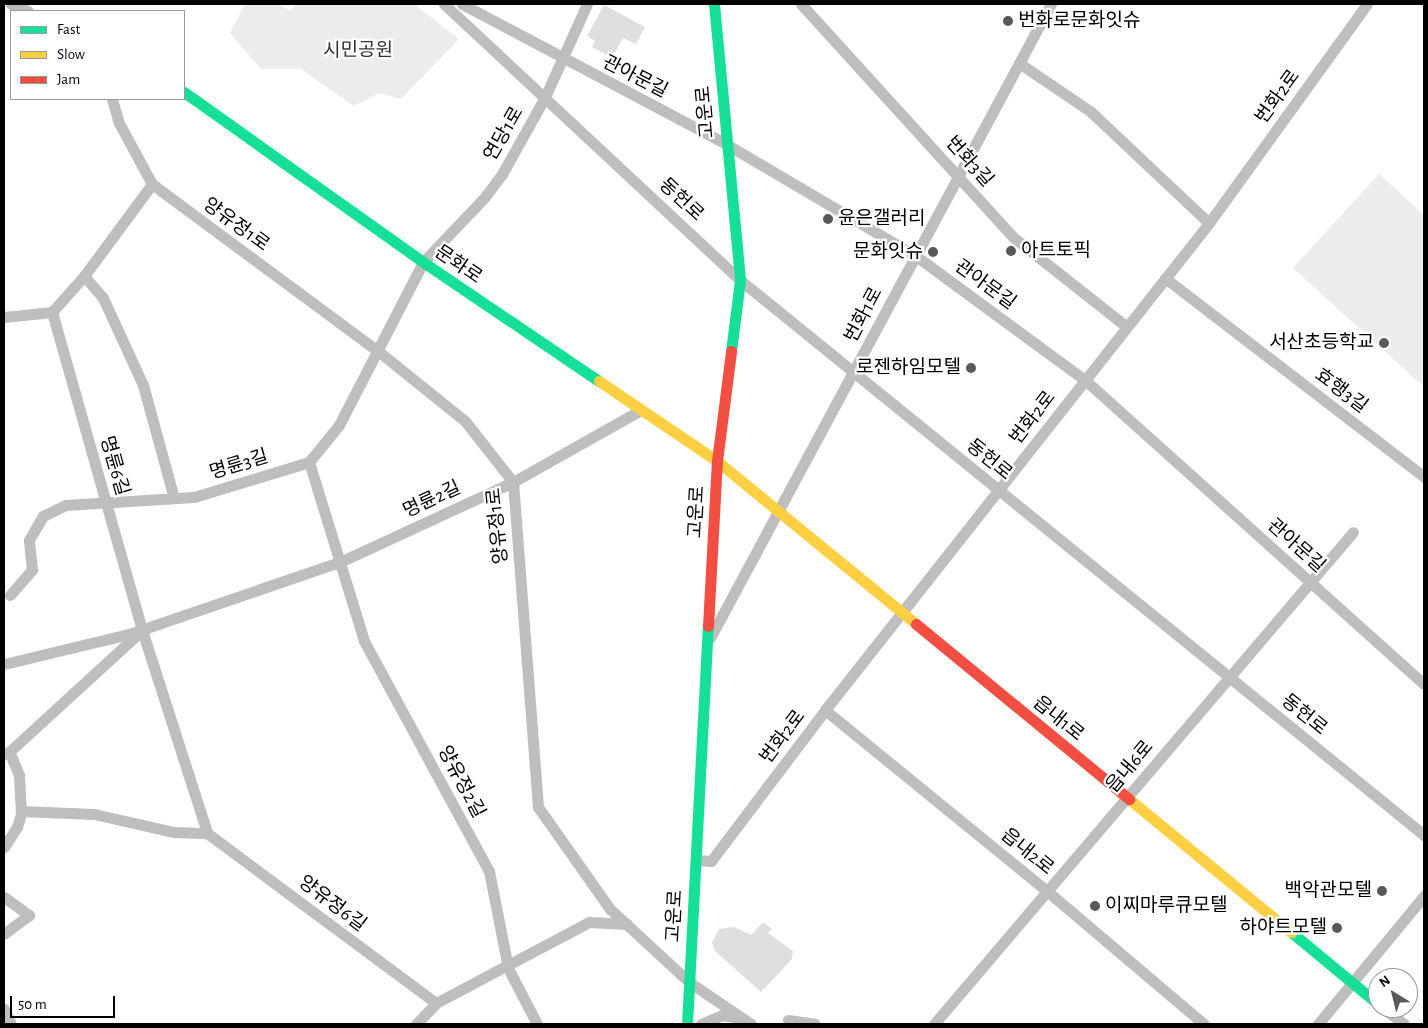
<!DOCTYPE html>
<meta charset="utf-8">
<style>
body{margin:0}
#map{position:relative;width:1428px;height:1028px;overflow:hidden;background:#fff;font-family:"Alegreya Sans","Noto Sans KR",sans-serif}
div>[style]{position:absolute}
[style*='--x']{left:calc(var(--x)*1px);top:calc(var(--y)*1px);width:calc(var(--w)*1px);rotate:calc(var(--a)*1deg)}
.green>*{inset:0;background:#ececec}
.building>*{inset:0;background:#dfdfdf}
.street>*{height:11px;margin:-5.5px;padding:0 5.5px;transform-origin:5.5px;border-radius:5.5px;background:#bebebe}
.fast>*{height:11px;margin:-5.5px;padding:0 5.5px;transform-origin:5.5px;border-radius:5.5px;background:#16e098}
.slow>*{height:11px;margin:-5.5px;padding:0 5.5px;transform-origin:5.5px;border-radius:5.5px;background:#ffcf43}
.jam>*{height:11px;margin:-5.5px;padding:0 5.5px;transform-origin:5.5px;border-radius:5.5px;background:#f24e42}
.dots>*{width:14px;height:14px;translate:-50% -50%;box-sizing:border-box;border:2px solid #fff;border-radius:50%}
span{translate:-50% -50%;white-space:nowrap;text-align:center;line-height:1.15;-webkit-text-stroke:4.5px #fff;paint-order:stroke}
.poi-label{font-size:19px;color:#000}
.left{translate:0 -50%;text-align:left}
.right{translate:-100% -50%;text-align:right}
.park-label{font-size:19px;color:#333}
.street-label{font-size:19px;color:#000}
.frame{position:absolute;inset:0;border:5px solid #000;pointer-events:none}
.legend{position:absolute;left:10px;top:10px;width:175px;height:90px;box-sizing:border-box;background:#fff;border:1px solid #999;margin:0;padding:6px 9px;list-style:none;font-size:15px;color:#000}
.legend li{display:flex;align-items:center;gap:10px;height:25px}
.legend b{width:25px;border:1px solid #999}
.north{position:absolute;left:1368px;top:968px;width:50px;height:50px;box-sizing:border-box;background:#fff;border:1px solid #999;border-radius:50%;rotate:324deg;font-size:14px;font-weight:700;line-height:20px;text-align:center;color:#000}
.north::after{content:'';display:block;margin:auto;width:18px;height:22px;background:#595959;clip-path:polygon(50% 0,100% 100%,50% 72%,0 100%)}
.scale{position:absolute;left:10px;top:996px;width:105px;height:22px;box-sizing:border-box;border:2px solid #000;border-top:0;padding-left:6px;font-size:15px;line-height:18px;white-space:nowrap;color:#000;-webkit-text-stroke:4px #fff;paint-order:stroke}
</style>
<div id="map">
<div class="green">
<i style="clip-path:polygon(245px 4px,279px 4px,290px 11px,296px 4px,414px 4px,459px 39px,401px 99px,380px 93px,354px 106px,301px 69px,261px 69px,230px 33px)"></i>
<i style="clip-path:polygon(1379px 174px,1424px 215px,1424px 387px,1293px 268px)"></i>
</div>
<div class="building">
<i style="clip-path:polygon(604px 5px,645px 27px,636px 44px,623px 38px,612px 58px,592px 47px,595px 41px,587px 36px)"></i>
<i style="clip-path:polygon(763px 922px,772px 929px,768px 933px,793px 951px,792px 959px,761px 992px,715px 951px,712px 943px,719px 929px,734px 927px,751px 935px)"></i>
</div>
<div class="street">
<i style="--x:11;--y:4;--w:18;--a:22"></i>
<i style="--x:444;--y:4;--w:405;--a:43"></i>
<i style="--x:740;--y:280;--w:881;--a:39.06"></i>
<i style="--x:462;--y:4;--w:299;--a:27.9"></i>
<i style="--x:726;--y:144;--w:221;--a:30.5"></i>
<i style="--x:916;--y:256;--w:210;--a:36.3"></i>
<i style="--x:1085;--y:380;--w:455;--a:41.9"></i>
<i style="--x:801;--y:4;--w:315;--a:47.7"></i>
<i style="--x:1013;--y:237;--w:145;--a:38.3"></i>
<i style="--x:1019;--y:63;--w:86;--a:34.1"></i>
<i style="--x:1090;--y:111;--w:163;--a:43.3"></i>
<i style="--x:112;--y:99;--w:25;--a:74"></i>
<i style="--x:119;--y:123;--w:69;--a:61.6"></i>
<i style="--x:152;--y:184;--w:281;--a:36.5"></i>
<i style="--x:378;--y:351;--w:112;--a:38.8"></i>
<i style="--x:465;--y:421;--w:78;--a:51.8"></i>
<i style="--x:513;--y:482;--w:326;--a:85.6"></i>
<i style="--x:538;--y:807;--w:125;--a:54.8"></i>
<i style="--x:610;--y:909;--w:108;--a:42.7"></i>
<i style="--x:689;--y:982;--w:75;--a:34.1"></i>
<i style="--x:84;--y:276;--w:29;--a:49"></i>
<i style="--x:103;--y:298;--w:96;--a:65.3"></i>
<i style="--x:143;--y:385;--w:117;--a:74.7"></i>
<i style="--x:1165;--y:278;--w:327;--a:37.5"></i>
<i style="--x:52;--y:312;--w:330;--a:74.2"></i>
<i style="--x:142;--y:630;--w:213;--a:72.2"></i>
<i style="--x:207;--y:833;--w:285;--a:36.6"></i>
<i style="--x:4;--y:317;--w:48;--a:-5.9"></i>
<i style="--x:52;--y:312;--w:48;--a:-48.4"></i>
<i style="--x:84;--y:276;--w:114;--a:-53.5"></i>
<i style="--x:309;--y:462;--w:187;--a:72.9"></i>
<i style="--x:364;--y:641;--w:262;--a:61.5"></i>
<i style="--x:489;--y:871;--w:99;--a:78.9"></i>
<i style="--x:508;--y:968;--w:63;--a:62.6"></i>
<i style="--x:10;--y:595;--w:33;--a:-49"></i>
<i style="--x:32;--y:570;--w:30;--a:-96"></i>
<i style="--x:29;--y:540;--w:28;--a:-60"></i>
<i style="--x:43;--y:516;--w:25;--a:-26"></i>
<i style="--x:66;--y:505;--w:128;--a:-3.6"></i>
<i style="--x:194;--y:497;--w:120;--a:-16.9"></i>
<i style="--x:309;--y:462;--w:48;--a:-51"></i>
<i style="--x:339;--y:425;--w:183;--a:-62.7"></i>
<i style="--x:423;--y:262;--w:88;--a:-46.4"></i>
<i style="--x:484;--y:198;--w:30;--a:-53"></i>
<i style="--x:502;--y:174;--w:88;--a:-60.8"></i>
<i style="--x:545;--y:97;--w:102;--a:-65.7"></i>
<i style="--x:710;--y:638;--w:720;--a:-61.73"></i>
<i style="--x:4;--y:664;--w:129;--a:-13.5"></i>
<i style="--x:129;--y:634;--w:225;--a:-18.9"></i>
<i style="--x:342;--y:561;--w:188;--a:-24.8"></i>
<i style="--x:513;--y:482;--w:147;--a:-29.4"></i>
<i style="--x:825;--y:710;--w:286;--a:39.2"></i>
<i style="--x:1047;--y:891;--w:206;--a:40.3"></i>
<i style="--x:4;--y:754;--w:5;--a:-22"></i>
<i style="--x:9;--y:752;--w:176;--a:-42.5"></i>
<i style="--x:21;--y:811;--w:73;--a:2.4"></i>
<i style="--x:94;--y:814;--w:82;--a:12.7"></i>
<i style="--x:174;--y:832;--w:33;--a:2"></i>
<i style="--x:4;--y:847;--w:24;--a:-57"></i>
<i style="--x:17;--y:827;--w:14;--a:-73"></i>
<i style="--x:21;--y:814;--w:39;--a:-93"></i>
<i style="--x:19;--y:775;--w:25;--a:-113"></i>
<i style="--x:696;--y:860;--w:15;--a:4"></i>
<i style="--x:711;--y:861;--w:189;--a:-52.9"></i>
<i style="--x:825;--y:710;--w:620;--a:-51.74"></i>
<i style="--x:1209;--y:223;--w:270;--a:-54.2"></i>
<i style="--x:4;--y:897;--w:31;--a:36"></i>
<i style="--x:29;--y:915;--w:31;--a:143"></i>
<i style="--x:1383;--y:1008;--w:26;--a:37"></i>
<i style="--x:4;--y:1009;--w:17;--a:65"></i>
<i style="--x:788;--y:1020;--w:27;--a:8"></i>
<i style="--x:416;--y:1024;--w:29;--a:-46"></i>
<i style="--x:436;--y:1003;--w:173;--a:-27.9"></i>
<i style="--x:589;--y:922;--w:38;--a:3"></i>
<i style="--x:701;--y:1024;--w:23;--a:-23"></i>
<i style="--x:722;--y:1015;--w:17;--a:10"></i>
<i style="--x:934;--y:1024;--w:646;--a:-49.58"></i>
<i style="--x:1318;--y:1024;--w:166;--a:-50.4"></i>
</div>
<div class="fast">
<i style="--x:714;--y:4;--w:277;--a:84.6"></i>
<i style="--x:740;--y:280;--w:72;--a:97.2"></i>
<i style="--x:184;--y:92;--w:293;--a:35.4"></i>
<i style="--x:423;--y:262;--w:212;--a:34.1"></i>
<i style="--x:1291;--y:932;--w:113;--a:39.6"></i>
<i style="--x:687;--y:1024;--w:399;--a:-87"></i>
</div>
<div class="slow">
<i style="--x:599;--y:381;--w:143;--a:34.1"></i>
<i style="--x:717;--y:461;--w:257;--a:39.3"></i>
<i style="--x:1129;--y:799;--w:210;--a:39.4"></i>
</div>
<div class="jam">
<i style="--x:916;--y:624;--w:276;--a:39.4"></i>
<i style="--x:708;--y:626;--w:165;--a:-86.9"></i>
<i style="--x:717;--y:461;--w:111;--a:-82.7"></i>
</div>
<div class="dots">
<i style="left:1008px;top:21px;background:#595959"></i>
<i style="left:828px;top:219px;background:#595959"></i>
<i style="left:1011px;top:251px;background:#595959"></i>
<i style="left:933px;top:252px;background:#595959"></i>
<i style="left:1384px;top:343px;background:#595959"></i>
<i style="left:971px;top:368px;background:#595959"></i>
<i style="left:1382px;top:891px;background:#595959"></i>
<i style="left:1095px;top:906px;background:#595959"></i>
<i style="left:1337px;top:928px;background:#595959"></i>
</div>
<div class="poi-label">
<span class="left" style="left:1018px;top:21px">번화로문화잇슈</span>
<span class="left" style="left:838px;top:219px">윤은갤러리</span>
<span class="left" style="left:1021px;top:251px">아트토픽</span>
<span class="right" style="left:923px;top:252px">문화잇슈</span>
<span class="right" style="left:1374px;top:343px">서산초등학교</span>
<span class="right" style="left:961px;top:368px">로젠하임모텔</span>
<span class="right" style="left:1372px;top:891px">백악관모텔</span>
<span class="left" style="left:1105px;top:906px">이찌마루큐모텔</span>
<span class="right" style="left:1327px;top:928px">하야트모텔</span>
</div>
<div class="park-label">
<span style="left:358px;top:51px">시민공원</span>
</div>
<div class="street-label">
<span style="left:635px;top:77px;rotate:27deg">관아문길</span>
<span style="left:1278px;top:97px;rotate:-54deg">번화2로</span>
<span style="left:706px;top:112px;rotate:-95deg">고운로</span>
<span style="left:504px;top:134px;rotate:-60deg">연당1로</span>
<span style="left:969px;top:162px;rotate:48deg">번화3길</span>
<span style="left:681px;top:200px;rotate:43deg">동헌로</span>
<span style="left:236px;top:225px;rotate:36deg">양유정1로</span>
<span style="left:458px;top:265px;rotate:34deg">문화로</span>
<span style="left:985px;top:285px;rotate:36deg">관아문길</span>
<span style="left:864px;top:315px;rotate:-62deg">번화1로</span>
<span style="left:1341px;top:391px;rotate:37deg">효행3길</span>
<span style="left:1033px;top:418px;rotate:-52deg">번화2로</span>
<span style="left:989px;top:460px;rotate:39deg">동헌로</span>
<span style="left:239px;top:465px;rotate:-17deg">명륜3길</span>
<span style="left:114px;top:466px;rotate:74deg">명륜6길</span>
<span style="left:432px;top:500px;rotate:-25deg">명륜2길</span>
<span style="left:697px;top:512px;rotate:-87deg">고운로</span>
<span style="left:498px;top:526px;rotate:-96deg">양유정1로</span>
<span style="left:1296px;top:546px;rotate:42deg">관아문길</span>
<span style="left:1304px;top:715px;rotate:39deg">동헌로</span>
<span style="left:1058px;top:719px;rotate:39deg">읍내1로</span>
<span style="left:783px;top:737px;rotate:-53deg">번화2로</span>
<span style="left:1130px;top:767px;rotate:-50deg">읍내6로</span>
<span style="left:461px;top:782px;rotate:62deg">양유정2길</span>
<span style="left:1027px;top:852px;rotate:39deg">읍내2로</span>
<span style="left:332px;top:904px;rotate:37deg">양유정6길</span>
<span style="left:675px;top:916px;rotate:-87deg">고운로</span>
</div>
<div class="frame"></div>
<ul class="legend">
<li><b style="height:6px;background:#16e098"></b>Fast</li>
<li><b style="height:6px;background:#ffcf43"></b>Slow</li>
<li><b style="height:6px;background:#f24e42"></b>Jam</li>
</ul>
<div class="north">N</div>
<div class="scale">50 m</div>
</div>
